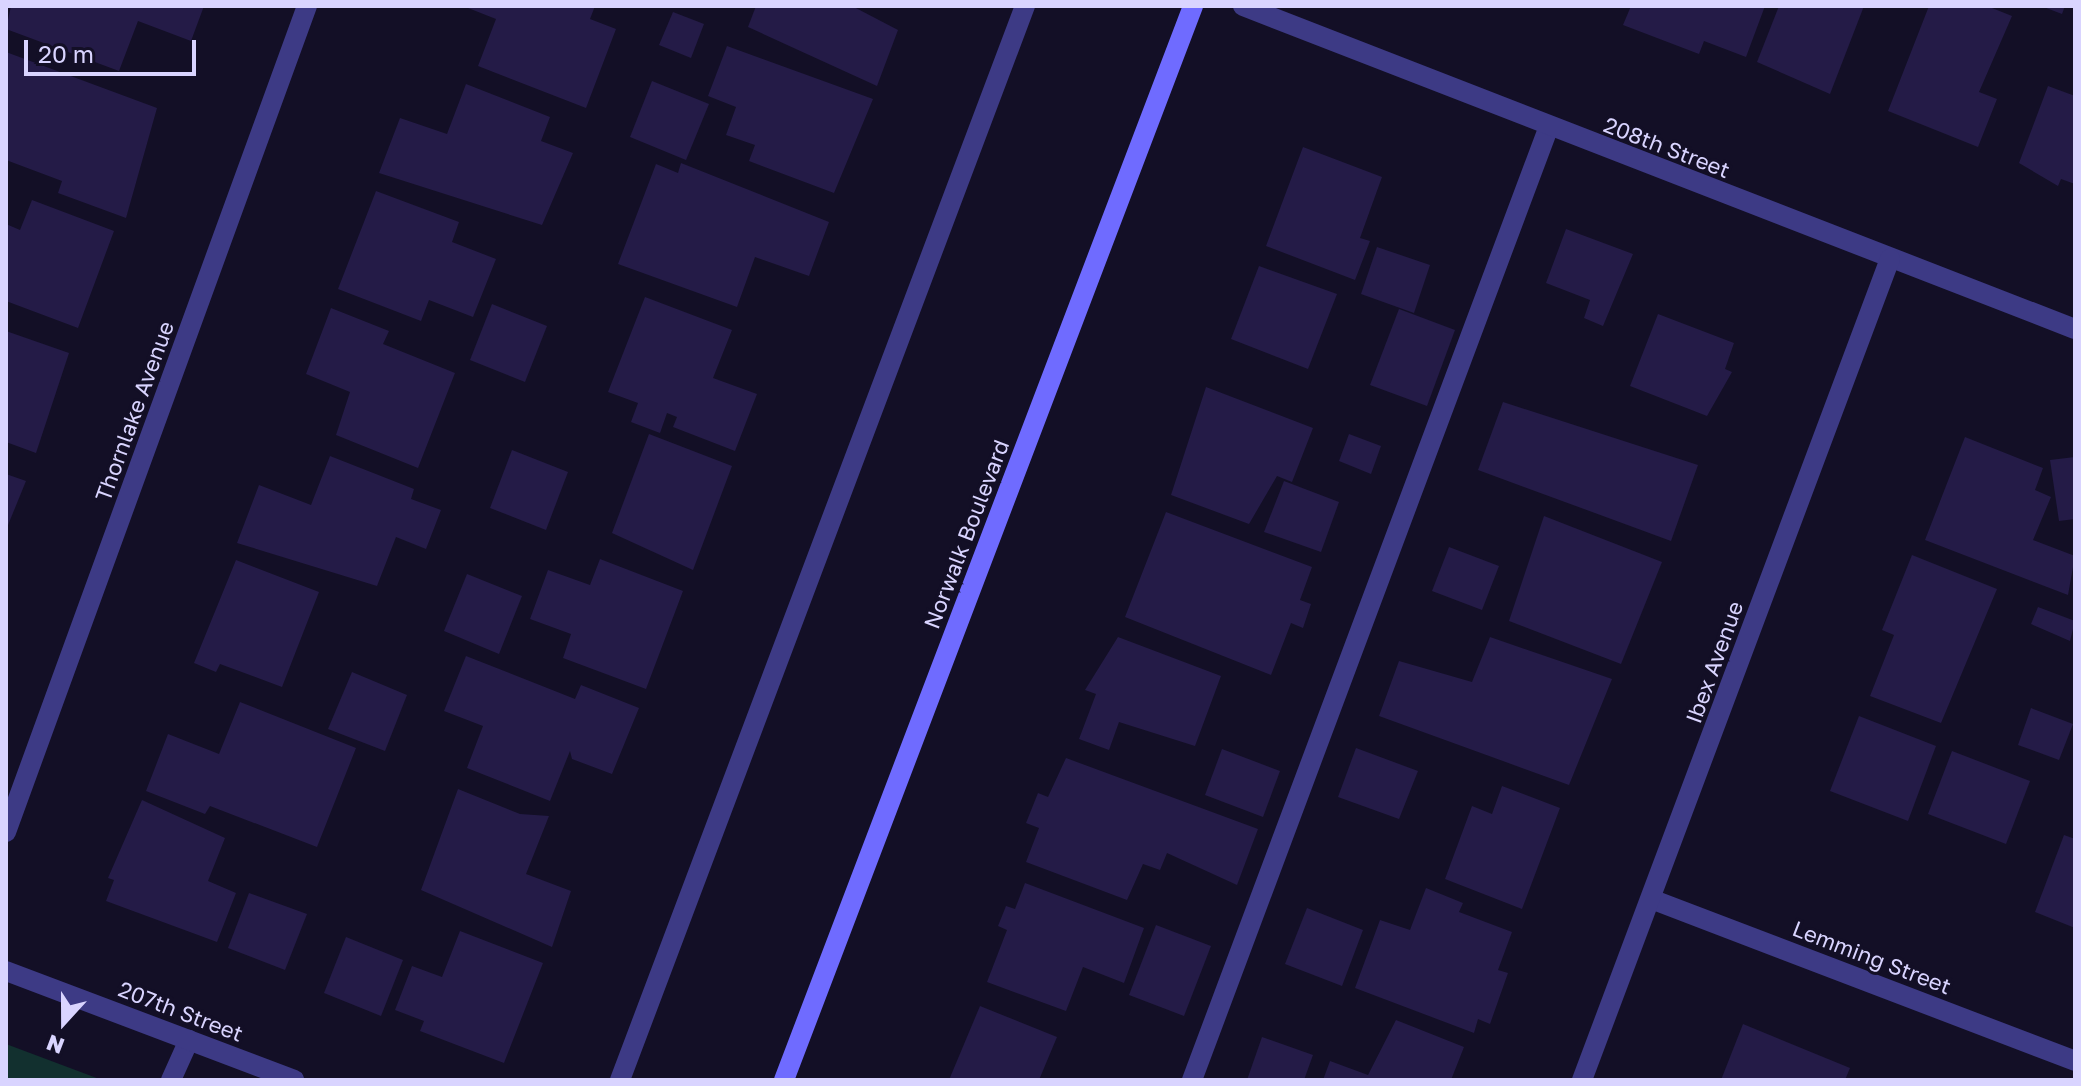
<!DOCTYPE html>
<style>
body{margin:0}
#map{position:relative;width:2081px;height:1086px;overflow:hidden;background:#130f26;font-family:"Golos Text",sans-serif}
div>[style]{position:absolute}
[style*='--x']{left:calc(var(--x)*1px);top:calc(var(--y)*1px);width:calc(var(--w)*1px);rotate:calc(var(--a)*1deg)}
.green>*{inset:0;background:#12302f}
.building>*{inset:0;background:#241b47}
.lane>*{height:20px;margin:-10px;padding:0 10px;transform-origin:10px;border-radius:10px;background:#3d3a85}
.street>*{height:20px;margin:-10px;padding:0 10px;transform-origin:10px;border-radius:10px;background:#3d3a85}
.secondary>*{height:20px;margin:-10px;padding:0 10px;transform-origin:10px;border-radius:10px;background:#6f6bff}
span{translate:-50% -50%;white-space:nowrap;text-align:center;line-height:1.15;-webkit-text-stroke:6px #130f26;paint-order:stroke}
.street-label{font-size:22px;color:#d9d4ff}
.frame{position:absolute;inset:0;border:8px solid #d9d4ff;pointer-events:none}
.north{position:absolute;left:24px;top:982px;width:80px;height:80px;-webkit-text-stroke:6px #130f26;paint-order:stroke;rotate:201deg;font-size:22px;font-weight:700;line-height:32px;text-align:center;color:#d9d4ff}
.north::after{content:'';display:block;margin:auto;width:28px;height:36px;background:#d9d4ff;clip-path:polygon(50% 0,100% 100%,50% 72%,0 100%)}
.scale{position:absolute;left:24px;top:40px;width:172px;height:36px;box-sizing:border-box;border:4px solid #d9d4ff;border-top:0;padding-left:10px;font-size:24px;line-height:28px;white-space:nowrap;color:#d9d4ff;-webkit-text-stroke:6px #130f26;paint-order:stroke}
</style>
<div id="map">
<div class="green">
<i style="clip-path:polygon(6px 1044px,102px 1080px,6px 1080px)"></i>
</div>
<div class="building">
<i style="clip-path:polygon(11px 6px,204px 6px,191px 41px,138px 21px,119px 71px,6px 29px)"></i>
<i style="clip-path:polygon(463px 6px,595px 6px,590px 19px,616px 29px,586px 108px,478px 66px,496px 19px)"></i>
<i style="clip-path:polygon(756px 6px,852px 6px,898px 30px,877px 86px,748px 27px)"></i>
<i style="clip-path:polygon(1631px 6px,1765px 6px,1746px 57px,1704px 41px,1699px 54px,1623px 25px)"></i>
<i style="clip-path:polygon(1779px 6px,1864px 6px,1830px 94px,1757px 62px)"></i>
<i style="clip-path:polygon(1929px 6px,1987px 6px,2012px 16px,1979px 92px,1997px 99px,1978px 147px,1888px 111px)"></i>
<i style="clip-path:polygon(2041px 6px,2065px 6px,2062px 14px)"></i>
<i style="clip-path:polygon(673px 12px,704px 24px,691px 58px,659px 45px)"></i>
<i style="clip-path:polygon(727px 46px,873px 99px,834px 193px,749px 161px,755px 145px,726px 135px,736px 107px,708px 96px)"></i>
<i style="clip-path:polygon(6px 52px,157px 108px,126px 218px,58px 193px,62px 181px,6px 160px)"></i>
<i style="clip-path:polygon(652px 81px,709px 104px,686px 160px,630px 137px)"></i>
<i style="clip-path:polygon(466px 84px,550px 117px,541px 141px,573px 153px,542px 225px,379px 173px,400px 118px,447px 134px)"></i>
<i style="clip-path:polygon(2048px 86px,2075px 96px,2075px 184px,2061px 179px,2058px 186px,2019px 163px)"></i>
<i style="clip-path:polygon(1303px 147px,1382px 177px,1360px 238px,1370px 241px,1355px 280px,1266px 246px)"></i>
<i style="clip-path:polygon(681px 163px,829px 222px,809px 276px,755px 257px,737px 307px,618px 264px,656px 164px,678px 173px)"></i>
<i style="clip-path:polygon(376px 191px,459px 222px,452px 242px,496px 259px,473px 317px,429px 300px,421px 321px,338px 289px)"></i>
<i style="clip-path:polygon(32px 200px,114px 231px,78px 328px,6px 301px,6px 224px,20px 230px)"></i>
<i style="clip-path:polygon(1566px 229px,1633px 254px,1603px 326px,1584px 318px,1590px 300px,1546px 283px)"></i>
<i style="clip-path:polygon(1377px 247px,1430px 265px,1414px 313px,1361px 294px)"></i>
<i style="clip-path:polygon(1259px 266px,1337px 294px,1308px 369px,1231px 339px)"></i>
<i style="clip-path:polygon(645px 297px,732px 330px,713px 378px,757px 394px,735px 451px,673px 427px,677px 417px,667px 413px,660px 433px,631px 422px,638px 403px,608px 392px)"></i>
<i style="clip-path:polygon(492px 304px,547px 326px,525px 382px,470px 360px)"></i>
<i style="clip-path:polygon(331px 308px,389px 331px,383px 344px,455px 373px,418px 468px,336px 435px,350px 392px,306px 374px)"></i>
<i style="clip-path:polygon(1399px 309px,1455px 330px,1427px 406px,1370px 385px)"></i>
<i style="clip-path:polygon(1658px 314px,1734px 343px,1725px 369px,1732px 372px,1707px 416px,1630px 386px)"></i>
<i style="clip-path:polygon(6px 331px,69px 353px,36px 453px,6px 442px)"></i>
<i style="clip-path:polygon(1206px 387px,1313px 428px,1292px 482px,1277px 476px,1249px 524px,1171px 495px)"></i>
<i style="clip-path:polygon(1503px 402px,1698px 465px,1671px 541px,1478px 470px)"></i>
<i style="clip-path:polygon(649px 434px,732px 466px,693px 570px,612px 533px)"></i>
<i style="clip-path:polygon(1349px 434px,1381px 446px,1371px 474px,1339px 461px)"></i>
<i style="clip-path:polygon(1965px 437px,2043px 468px,2035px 490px,2051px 497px,2033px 540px,2075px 556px,2068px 595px,1925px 540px)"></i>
<i style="clip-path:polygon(512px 450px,568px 472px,546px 530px,490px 508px)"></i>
<i style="clip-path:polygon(330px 456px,414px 489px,411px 499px,441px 510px,426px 549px,396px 537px,377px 586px,237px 543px,259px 485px,311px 505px)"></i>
<i style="clip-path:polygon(2075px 457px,2075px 519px,2059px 521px,2050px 460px)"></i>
<i style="clip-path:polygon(6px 474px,26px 481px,6px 530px)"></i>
<i style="clip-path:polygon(1284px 481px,1339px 502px,1321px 552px,1264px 532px)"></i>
<i style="clip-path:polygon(1166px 512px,1312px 567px,1300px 600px,1311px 604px,1303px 628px,1291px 623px,1271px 675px,1125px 617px)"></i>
<i style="clip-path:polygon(1544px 516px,1662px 562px,1621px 664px,1509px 621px)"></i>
<i style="clip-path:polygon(1449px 547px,1499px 566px,1482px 610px,1432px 591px)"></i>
<i style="clip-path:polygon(1912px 555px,1997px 589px,1941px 723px,1870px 696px,1894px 635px,1882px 630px)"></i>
<i style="clip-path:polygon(600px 559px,683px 591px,646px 689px,563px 658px,571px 634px,530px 619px,548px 570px,590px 585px)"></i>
<i style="clip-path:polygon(236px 560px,319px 592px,282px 687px,220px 664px,216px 672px,194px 663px)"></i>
<i style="clip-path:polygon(467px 574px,522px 596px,499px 654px,444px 631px)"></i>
<i style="clip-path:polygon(2038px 607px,2075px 621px,2070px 641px,2031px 624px)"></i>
<i style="clip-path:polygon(1118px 637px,1221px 676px,1195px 746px,1119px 722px,1109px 750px,1079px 739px,1096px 694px,1085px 690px)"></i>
<i style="clip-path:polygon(1490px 637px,1612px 679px,1569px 785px,1379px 716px,1399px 661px,1472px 682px)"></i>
<i style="clip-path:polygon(466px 656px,575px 699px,581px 685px,639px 708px,612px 774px,572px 759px,570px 751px,550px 801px,467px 768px,483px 726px,444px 711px)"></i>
<i style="clip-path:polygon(352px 672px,407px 695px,385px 751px,328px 729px)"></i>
<i style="clip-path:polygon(240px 702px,356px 748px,317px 847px,210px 806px,205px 814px,146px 791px,168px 734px,219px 754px)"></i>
<i style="clip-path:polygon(2031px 708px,2073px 724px,2059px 760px,2018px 745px)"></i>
<i style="clip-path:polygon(1859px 716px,1936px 746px,1908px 821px,1830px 791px)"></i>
<i style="clip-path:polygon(1356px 748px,1418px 771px,1399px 819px,1338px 797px)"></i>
<i style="clip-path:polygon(1222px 749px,1280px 771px,1263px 817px,1205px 795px)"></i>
<i style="clip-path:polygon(1952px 751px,2030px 781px,2006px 844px,1928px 814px)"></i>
<i style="clip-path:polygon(1066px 758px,1258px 829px,1237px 885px,1167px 853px,1160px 870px,1143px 864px,1127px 900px,1026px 862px,1039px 828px,1026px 823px,1038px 793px,1048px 797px)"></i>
<i style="clip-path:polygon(1502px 786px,1560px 808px,1522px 909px,1445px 879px,1472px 806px,1492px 814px)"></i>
<i style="clip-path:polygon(458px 789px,520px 814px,549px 816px,526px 874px,571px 891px,552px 947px,421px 890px)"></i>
<i style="clip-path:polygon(142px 800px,225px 838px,208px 881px,236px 893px,217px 942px,106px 901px,114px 880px,108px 878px)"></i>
<i style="clip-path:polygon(2064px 835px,2075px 839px,2075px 928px,2035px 912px)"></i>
<i style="clip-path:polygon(1025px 883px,1144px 928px,1124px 983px,1083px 967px,1066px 1011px,987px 982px,1007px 930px,998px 926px,1006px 906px,1015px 909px)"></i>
<i style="clip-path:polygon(1426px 888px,1463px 903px,1459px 912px,1512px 932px,1498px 970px,1508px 973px,1490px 1024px,1478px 1019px,1474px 1033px,1355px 988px,1380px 920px,1410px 930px)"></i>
<i style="clip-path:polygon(249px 893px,307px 914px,285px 970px,228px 948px)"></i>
<i style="clip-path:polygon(1307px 908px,1363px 930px,1342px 986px,1285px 964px)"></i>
<i style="clip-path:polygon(1156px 925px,1211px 946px,1184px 1016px,1129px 995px)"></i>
<i style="clip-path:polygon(460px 931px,543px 963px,504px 1063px,420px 1031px,424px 1021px,395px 1010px,412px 966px,442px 977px)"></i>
<i style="clip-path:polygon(346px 937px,403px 960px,381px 1016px,324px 993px)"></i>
<i style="clip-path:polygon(980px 1006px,1057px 1037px,1039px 1080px,949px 1080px)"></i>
<i style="clip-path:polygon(1396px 1020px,1464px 1047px,1451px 1080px,1323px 1080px,1330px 1061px,1368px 1075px)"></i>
<i style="clip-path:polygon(1743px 1024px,1850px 1068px,1845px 1080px,1721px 1080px)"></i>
<i style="clip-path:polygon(1262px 1037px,1313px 1055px,1304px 1080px,1247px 1080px)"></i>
</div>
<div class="lane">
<i style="--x:171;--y:1080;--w:44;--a:-65.8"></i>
<i style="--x:1192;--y:1080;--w:1019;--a:-69.48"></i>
</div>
<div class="street">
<i style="--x:1243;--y:6;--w:892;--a:21.22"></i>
<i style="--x:6;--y:832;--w:879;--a:-69.98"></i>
<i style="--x:1651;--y:899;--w:454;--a:20.9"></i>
<i style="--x:6;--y:971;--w:308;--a:20.7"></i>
<i style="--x:620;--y:1080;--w:1148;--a:-69.34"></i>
<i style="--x:1582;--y:1080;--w:877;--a:-69.44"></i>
</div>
<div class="secondary">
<i style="--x:784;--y:1080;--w:1149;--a:-69.15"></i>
</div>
<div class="street-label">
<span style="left:1667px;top:147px;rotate:21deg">208th Street</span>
<span style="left:134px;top:411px;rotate:-70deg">Thornlake Avenue</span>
<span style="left:966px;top:534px;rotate:-69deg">Norwalk Boulevard</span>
<span style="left:1714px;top:662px;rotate:-70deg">Ibex Avenue</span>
<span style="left:1872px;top:957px;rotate:21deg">Lemming Street</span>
<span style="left:181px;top:1011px;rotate:21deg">207th Street</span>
</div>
<div class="frame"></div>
<div class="north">N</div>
<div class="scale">20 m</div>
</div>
